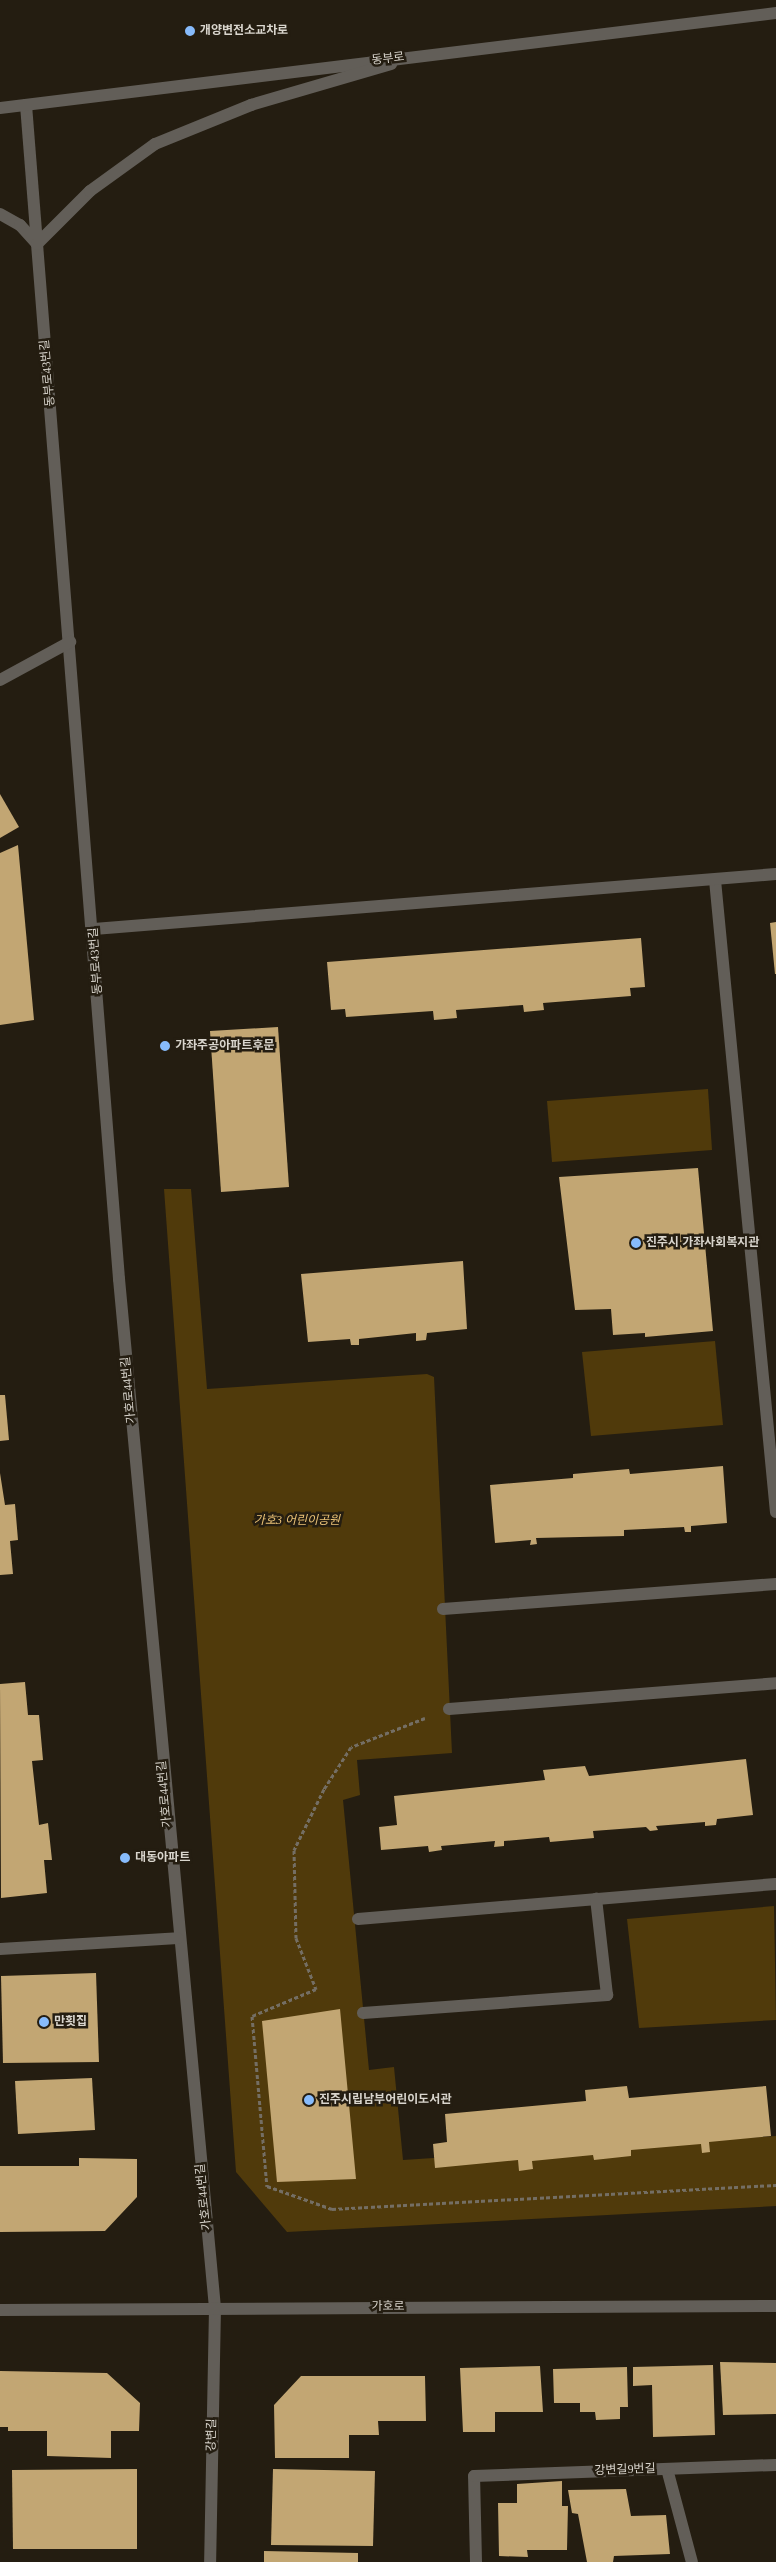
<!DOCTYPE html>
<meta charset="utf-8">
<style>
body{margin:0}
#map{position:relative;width:776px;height:2562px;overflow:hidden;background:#241d11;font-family:"Times New Roman","Noto Sans KR",serif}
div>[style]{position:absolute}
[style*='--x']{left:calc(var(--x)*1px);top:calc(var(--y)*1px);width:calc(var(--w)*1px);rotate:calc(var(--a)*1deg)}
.green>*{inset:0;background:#503a0b}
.building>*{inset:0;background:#c2a673}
.path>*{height:3px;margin-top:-1.5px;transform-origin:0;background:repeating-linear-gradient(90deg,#746e64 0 4px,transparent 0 6.5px)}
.minor>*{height:12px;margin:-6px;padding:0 6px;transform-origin:6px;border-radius:6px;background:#625e58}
.dots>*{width:14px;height:14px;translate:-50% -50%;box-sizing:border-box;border:2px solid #241d11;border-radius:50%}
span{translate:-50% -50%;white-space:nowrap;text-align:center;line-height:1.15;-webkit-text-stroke:5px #241d11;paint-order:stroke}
.poi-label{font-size:12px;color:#d9d5cd;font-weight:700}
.left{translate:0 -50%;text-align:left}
.street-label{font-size:12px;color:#d9d5cd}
.park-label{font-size:12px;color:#ecc377;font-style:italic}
</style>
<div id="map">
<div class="green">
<i style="clip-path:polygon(708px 1089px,712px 1150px,552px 1162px,547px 1101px)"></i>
<i style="clip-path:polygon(164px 1189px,191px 1189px,207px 1389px,427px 1374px,434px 1377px,452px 1753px,357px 1760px,360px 1795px,343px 1800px,369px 2070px,394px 2067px,403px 2160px,776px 2136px,776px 2206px,287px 2232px,236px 2172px)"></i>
<i style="clip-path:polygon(715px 1341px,723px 1425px,591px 1436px,582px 1352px)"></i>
<i style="clip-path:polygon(774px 1906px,776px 2020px,639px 2028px,627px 1919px)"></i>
</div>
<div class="building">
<i style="clip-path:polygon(0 794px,19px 827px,0 838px)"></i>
<i style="clip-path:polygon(18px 845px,34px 1020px,0 1025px,0 853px)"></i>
<i style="clip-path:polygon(776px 922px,776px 974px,775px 974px,770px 923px)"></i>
<i style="clip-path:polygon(641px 938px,645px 987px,630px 988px,631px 996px,543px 1003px,544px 1010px,524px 1012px,523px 1005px,456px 1010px,457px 1018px,434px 1020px,433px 1011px,346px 1017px,345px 1009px,331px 1010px,327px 962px)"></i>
<i style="clip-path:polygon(278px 1027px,289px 1187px,221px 1192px,210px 1031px)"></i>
<i style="clip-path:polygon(698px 1168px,713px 1331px,645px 1337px,645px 1333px,613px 1335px,611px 1309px,575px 1310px,559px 1177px)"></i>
<i style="clip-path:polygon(463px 1261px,467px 1329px,427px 1333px,426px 1340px,416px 1341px,416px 1333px,359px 1339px,359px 1345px,351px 1345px,350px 1339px,308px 1342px,301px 1274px)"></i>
<i style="clip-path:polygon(0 1395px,5px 1395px,9px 1440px,0 1441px)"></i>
<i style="clip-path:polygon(723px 1466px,727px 1523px,691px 1526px,691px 1532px,685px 1532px,684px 1527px,624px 1530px,624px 1536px,536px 1538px,537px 1544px,530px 1545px,531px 1540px,495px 1543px,490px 1485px,573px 1478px,573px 1474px,629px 1469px,630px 1474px)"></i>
<i style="clip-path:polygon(0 1473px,5px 1505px,15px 1504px,18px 1540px,10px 1541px,13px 1574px,0 1575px)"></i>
<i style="clip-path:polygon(25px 1682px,28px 1715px,39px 1715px,43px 1760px,32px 1761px,39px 1825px,48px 1823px,52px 1860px,44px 1860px,47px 1893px,1px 1898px,0 1684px)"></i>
<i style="clip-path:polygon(746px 1759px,753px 1815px,717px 1819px,716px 1825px,705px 1826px,705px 1822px,656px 1826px,658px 1830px,650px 1831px,646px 1827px,593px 1831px,594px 1838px,550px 1842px,549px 1837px,504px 1841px,504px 1846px,494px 1847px,495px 1841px,441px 1846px,442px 1850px,429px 1852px,428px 1846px,381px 1850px,379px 1827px,397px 1825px,394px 1796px,545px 1780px,543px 1770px,585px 1766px,589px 1776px)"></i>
<i style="clip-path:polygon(96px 1973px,99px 2062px,3px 2063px,1px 1976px)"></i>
<i style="clip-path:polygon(340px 2009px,356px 2179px,277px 2182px,262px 2021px)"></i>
<i style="clip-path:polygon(92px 2078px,95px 2130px,18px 2134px,15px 2081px)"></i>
<i style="clip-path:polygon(627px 2086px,629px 2098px,766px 2086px,771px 2136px,709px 2142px,710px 2152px,702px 2153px,701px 2144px,631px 2150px,631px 2156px,594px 2160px,593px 2155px,532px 2161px,533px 2169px,519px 2171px,518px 2160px,435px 2168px,433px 2144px,447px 2142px,445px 2114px,586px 2101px,585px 2090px)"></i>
<i style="clip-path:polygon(79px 2158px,137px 2159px,137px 2197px,105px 2231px,0 2232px,0 2166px,79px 2166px)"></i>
<i style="clip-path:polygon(720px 2362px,776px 2363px,776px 2414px,723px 2415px)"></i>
<i style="clip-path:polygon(713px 2365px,715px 2435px,653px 2437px,652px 2385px,633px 2386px,633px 2367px)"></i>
<i style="clip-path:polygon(540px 2366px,543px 2412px,495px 2412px,495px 2432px,463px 2432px,460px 2368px)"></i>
<i style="clip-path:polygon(627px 2367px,628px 2407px,620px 2407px,620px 2419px,596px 2420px,595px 2412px,580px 2412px,580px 2403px,554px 2403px,553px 2369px)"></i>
<i style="clip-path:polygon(0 2371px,107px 2373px,140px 2403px,139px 2431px,111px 2431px,111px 2458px,47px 2456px,47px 2431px,8px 2431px,8px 2427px,0 2427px)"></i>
<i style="clip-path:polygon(301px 2376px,425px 2376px,426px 2421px,378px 2421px,379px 2435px,349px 2435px,349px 2458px,275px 2458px,274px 2405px)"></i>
<i style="clip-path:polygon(137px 2469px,137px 2549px,13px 2549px,12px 2470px)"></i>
<i style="clip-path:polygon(273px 2469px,375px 2471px,373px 2546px,271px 2545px)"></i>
<i style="clip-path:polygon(562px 2481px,562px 2506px,568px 2506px,567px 2550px,527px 2550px,528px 2557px,499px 2556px,498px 2503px,517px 2503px,517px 2484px)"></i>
<i style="clip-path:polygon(626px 2489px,631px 2516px,666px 2515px,670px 2554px,614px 2556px,613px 2562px,587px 2562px,578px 2514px,572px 2513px,568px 2490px)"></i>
<i style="clip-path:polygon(264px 2551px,358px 2553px,358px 2562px,264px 2562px)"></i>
</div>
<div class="path">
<i style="--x:425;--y:1718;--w:79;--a:158.6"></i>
<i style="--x:351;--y:1747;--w:50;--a:122.7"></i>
<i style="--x:324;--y:1789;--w:68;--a:116.2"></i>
<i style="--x:294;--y:1850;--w:88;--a:88.7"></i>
<i style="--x:296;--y:1938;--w:55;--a:68.6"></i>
<i style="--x:316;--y:1989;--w:69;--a:157.1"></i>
<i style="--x:252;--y:2016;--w:171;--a:85"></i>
<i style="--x:267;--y:2186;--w:69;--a:19.5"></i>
<i style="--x:332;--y:2209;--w:445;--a:-3.1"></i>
</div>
<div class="minor">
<i style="--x:26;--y:105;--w:1178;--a:85.47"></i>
<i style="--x:119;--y:1279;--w:1033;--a:84.67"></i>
<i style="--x:215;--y:2308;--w:254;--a:91.1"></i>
<i style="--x:0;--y:108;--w:782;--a:-6.98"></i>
<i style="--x:0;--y:214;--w:23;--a:29"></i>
<i style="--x:20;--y:225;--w:25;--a:48"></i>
<i style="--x:37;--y:244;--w:75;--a:-45"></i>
<i style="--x:90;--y:191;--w:80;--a:-35.9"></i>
<i style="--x:155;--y:144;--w:104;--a:-22.1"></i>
<i style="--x:251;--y:105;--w:146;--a:-16.3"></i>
<i style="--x:0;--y:680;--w:80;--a:-28.5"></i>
<i style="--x:715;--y:880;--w:635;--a:84.49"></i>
<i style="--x:94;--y:929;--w:684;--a:-4.61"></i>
<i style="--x:443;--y:1609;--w:334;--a:-4.3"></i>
<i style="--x:449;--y:1709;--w:328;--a:-4.5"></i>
<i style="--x:358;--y:1919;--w:419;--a:-4.8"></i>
<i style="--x:0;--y:1949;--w:178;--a:-3.5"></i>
<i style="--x:363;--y:2013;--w:245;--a:-4.2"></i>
<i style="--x:607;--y:1995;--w:97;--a:-96.5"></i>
<i style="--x:0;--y:2310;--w:776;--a:-0.3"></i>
<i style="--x:667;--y:2469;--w:96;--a:75"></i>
<i style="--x:476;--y:2562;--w:86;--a:-91.3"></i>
<i style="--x:474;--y:2476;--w:302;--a:-2.1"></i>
</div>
<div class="dots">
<i style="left:190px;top:31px;background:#87bbfb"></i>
<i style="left:165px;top:1046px;background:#87bbfb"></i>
<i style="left:636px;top:1243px;background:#87bbfb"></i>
<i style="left:125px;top:1858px;background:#87bbfb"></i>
<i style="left:44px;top:2022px;background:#87bbfb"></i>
<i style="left:309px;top:2100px;background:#87bbfb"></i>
</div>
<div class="poi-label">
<span class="left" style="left:200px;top:31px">개양변전소교차로</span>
<span class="left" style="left:175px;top:1046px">가좌주공아파트후문</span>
<span class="left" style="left:646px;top:1243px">진주시 가좌사회복지관</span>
<span class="left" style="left:135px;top:1858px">대동아파트</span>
<span class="left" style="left:54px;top:2022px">만횟집</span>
<span class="left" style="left:319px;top:2100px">진주시립남부어린이도서관</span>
</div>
<div class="street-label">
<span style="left:388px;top:59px;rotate:-7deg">동부로</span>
<span style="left:48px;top:373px;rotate:-95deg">동부로43번길</span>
<span style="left:96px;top:961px;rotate:-94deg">동부로43번길</span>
<span style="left:129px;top:1390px;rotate:-95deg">가호로44번길</span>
<span style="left:165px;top:1794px;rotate:-95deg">가호로44번길</span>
<span style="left:204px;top:2197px;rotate:-96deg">가호로44번길</span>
<span style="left:388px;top:2307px">가호로</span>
<span style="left:212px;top:2435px;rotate:-89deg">강변길</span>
<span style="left:625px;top:2470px;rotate:-2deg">강변길9번길</span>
</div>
<div class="park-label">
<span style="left:297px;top:1521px">가호3 어린이공원</span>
</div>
</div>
